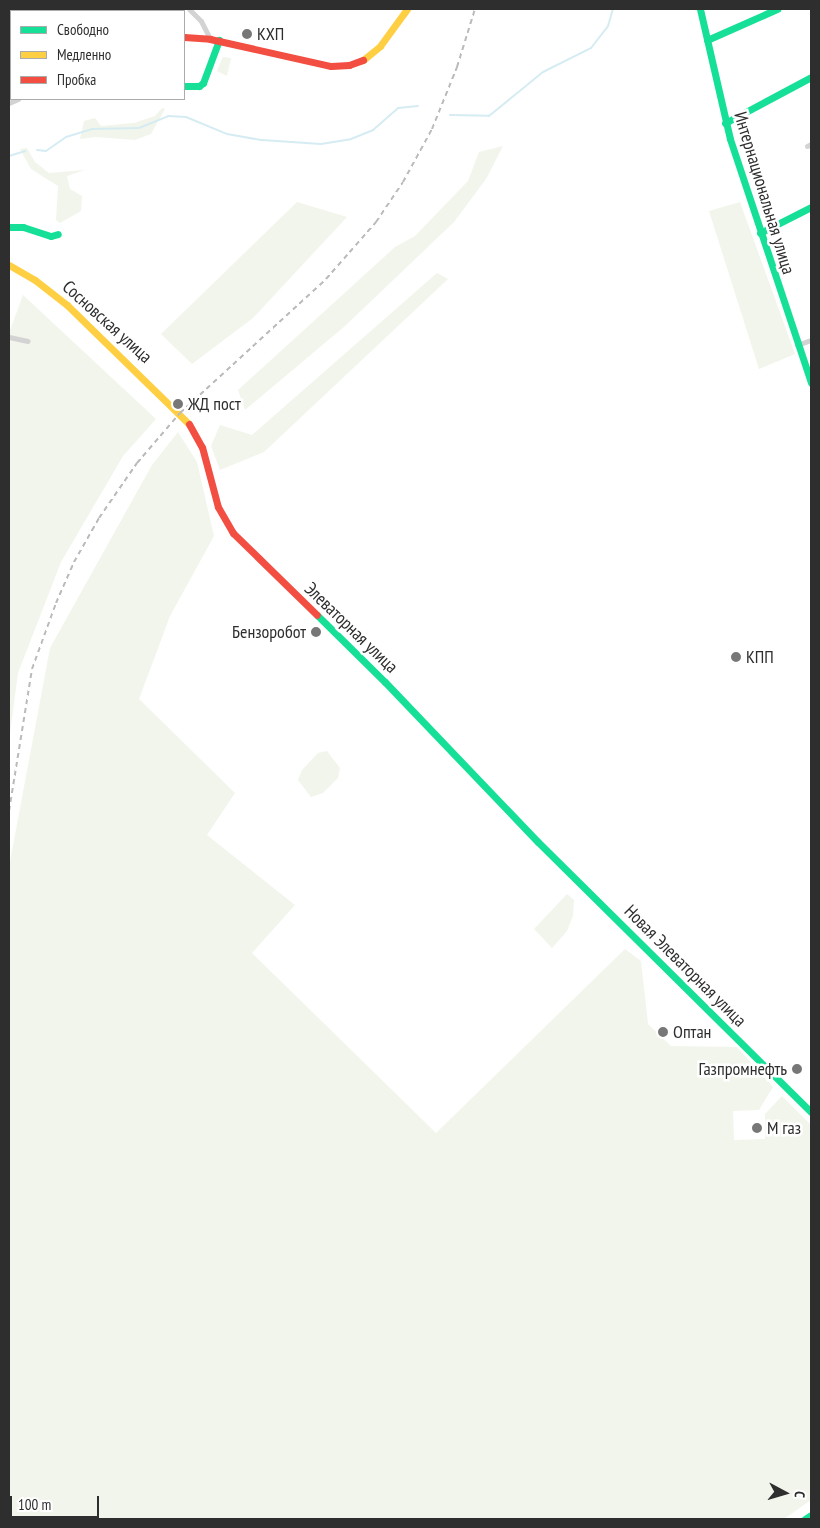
<!DOCTYPE html>
<meta charset="utf-8">
<style>
body{margin:0}
#map{position:relative;width:820px;height:1528px;overflow:hidden;background:#fff;font-family:"PT Sans Narrow",sans-serif}
div>[style]{position:absolute}
[style*='--x']{left:calc(var(--x)*1px);top:calc(var(--y)*1px);width:calc(var(--w)*1px);rotate:calc(var(--a)*1deg)}
.green>*{inset:0;background:#f2f5eb}
.stream>*{height:2px;margin:-1px;padding:0 1px;transform-origin:1px;border-radius:1px;background:#d6ecf3}
.street>*{height:5px;margin:-2.5px;padding:0 2.5px;transform-origin:2.5px;border-radius:2.5px;background:#d3d3d3}
.fast>*{height:7px;margin:-3.5px;padding:0 3.5px;transform-origin:3.5px;border-radius:3.5px;background:#16e098}
.slow>*{height:7px;margin:-3.5px;padding:0 3.5px;transform-origin:3.5px;border-radius:3.5px;background:#ffcf43}
.jam>*{height:7px;margin:-3.5px;padding:0 3.5px;transform-origin:3.5px;border-radius:3.5px;background:#f24e42}
.rail>*{height:2px;margin-top:-1px;transform-origin:0;background:repeating-linear-gradient(90deg,#bababa 0 5px,transparent 0 9px)}
.dots>*{width:14px;height:14px;translate:-50% -50%;box-sizing:border-box;border:2px solid #fff;border-radius:50%}
span{translate:-50% -50%;white-space:nowrap;text-align:center;line-height:1.15;-webkit-text-stroke:5px #fff;paint-order:stroke}
.poi-label{font-size:18px;color:#2e2e2e}
.left{translate:0 -50%;text-align:left}
.right{translate:-100% -50%;text-align:right}
.street-label{font-size:18px;color:#2e2e2e}
.frame{position:absolute;inset:0;border:10px solid #2e2e2e;pointer-events:none}
.legend{position:absolute;left:10px;top:10px;width:175px;height:90px;box-sizing:border-box;background:#fff;border:1px solid #ababab;margin:0;padding:6px 9px;list-style:none;font-size:15px;color:#2e2e2e}
.legend li{display:flex;align-items:center;gap:10px;height:25px}
.legend b{width:25px;border:1px solid #ababab}
.north{position:absolute;left:760px;top:1468px;width:50px;height:50px;-webkit-text-stroke:4px #fff;paint-order:stroke;rotate:96deg;font-size:14px;font-weight:700;line-height:20px;text-align:center;color:#2e2e2e}
.north::after{content:'';display:block;margin:auto;width:18px;height:22px;background:#2e2e2e;clip-path:polygon(50% 0,100% 100%,50% 72%,0 100%)}
.scale{position:absolute;left:10px;top:1496px;width:89px;height:22px;box-sizing:border-box;border:2px solid #2e2e2e;border-top:0;padding-left:6px;font-size:15px;line-height:18px;white-space:nowrap;color:#2e2e2e;-webkit-text-stroke:4px #fff;paint-order:stroke}
</style>
<div id="map">
<div class="green">
<i style="clip-path:polygon(223px 57px,231px 58px,227px 76px,217px 71px)"></i>
<i style="clip-path:polygon(162px 108px,165px 109px,151px 134px,135px 140px,96px 137px,80px 139px,84px 121px,95px 118px,101px 126px,134px 123px,155px 116px)"></i>
<i style="clip-path:polygon(503px 146px,486px 179px,454px 222px,345px 326px,245px 410px,238px 390px,395px 247px,415px 236px,468px 181px,479px 152px)"></i>
<i style="clip-path:polygon(27px 148px,35px 162px,49px 173px,85px 170px,67px 176px,70px 189px,82px 196px,81px 211px,60px 223px,56px 220px,58px 186px,31px 169px,20px 149px)"></i>
<i style="clip-path:polygon(297px 202px,347px 217px,253px 318px,192px 364px,161px 334px)"></i>
<i style="clip-path:polygon(740px 202px,795px 354px,759px 369px,709px 211px)"></i>
<i style="clip-path:polygon(437px 273px,448px 279px,264px 452px,220px 470px,211px 446px,220px 425px,252px 435px)"></i>
<i style="clip-path:polygon(23px 295px,156px 419px,123px 456px,61px 562px,18px 673px,9px 741px,9px 333px)"></i>
<i style="clip-path:polygon(178px 432px,197px 462px,214px 536px,170px 616px,139px 699px,235px 793px,207px 835px,295px 905px,252px 953px,436px 1133px,625px 949px,641px 961px,648px 1024px,671px 1046px,737px 1047px,773px 1087px,759px 1110px,733px 1111px,734px 1140px,765px 1139px,765px 1114px,782px 1096px,811px 1125px,811px 1500px,784px 1519px,9px 1519px,9px 867px,50px 648px,152px 465px)"></i>
<i style="clip-path:polygon(327px 751px,340px 768px,338px 778px,323px 793px,311px 797px,298px 780px,302px 770px,318px 753px)"></i>
<i style="clip-path:polygon(567px 894px,574px 900px,573px 916px,567px 931px,552px 948px,534px 929px)"></i>
</div>
<div class="stream">
<i style="--x:450;--y:115;--w:39;--a:1"></i>
<i style="--x:489;--y:116;--w:70;--a:-39.2"></i>
<i style="--x:543;--y:72;--w:54;--a:-26.6"></i>
<i style="--x:591;--y:48;--w:28;--a:-52"></i>
<i style="--x:608;--y:26;--w:18;--a:-74"></i>
<i style="--x:37;--y:150;--w:9;--a:6"></i>
<i style="--x:46;--y:151;--w:24;--a:-35"></i>
<i style="--x:66;--y:137;--w:27;--a:-17"></i>
<i style="--x:92;--y:129;--w:47;--a:-1.2"></i>
<i style="--x:139;--y:128;--w:31;--a:-22"></i>
<i style="--x:168;--y:116;--w:18;--a:3"></i>
<i style="--x:186;--y:117;--w:44;--a:22.5"></i>
<i style="--x:227;--y:134;--w:36;--a:10"></i>
<i style="--x:262;--y:140;--w:59;--a:3.9"></i>
<i style="--x:321;--y:144;--w:30;--a:-9"></i>
<i style="--x:351;--y:139;--w:24;--a:-22"></i>
<i style="--x:373;--y:130;--w:33;--a:-41"></i>
<i style="--x:398;--y:108;--w:20;--a:-6"></i>
<i style="--x:9;--y:156;--w:17;--a:-17"></i>
</div>
<div class="street">
<i style="--x:189;--y:9;--w:17;--a:45"></i>
<i style="--x:201;--y:21;--w:20;--a:63"></i>
<i style="--x:24;--y:11;--w:2;--a:-90"></i>
<i style="--x:96;--y:11;--w:2;--a:-90"></i>
<i style="--x:9;--y:103;--w:10;--a:-24"></i>
<i style="--x:807;--y:146;--w:4;--a:-27"></i>
<i style="--x:9;--y:337;--w:19;--a:12"></i>
<i style="--x:797;--y:345;--w:15;--a:-20"></i>
</div>
<div class="fast">
<i style="--x:700;--y:9;--w:133;--a:77"></i>
<i style="--x:730;--y:139;--w:257;--a:71.6"></i>
<i style="--x:707;--y:40;--w:77;--a:-23.9"></i>
<i style="--x:184;--y:86;--w:15;--a:0"></i>
<i style="--x:199;--y:86;--w:5;--a:-37"></i>
<i style="--x:203;--y:83;--w:46;--a:-69.6"></i>
<i style="--x:725;--y:123;--w:98;--a:-28.1"></i>
<i style="--x:9;--y:227;--w:14;--a:0"></i>
<i style="--x:23;--y:227;--w:29;--a:18"></i>
<i style="--x:51;--y:236;--w:7;--a:-16"></i>
<i style="--x:760;--y:233;--w:57;--a:-27"></i>
<i style="--x:317;--y:615;--w:95;--a:44.6"></i>
<i style="--x:385;--y:682;--w:221;--a:46.3"></i>
<i style="--x:538;--y:842;--w:384;--a:44.7"></i>
<i style="--x:805;--y:1519;--w:7;--a:-34"></i>
</div>
<div class="slow">
<i style="--x:9;--y:35;--w:2;--a:0"></i>
<i style="--x:363;--y:60;--w:22;--a:-39"></i>
<i style="--x:380;--y:46;--w:46;--a:-53.9"></i>
<i style="--x:9;--y:265;--w:30;--a:30"></i>
<i style="--x:35;--y:280;--w:41;--a:38"></i>
<i style="--x:67;--y:305;--w:170;--a:44.3"></i>
</div>
<div class="jam">
<i style="--x:184;--y:37;--w:26;--a:4"></i>
<i style="--x:210;--y:39;--w:124;--a:12.6"></i>
<i style="--x:331;--y:66;--w:18;--a:-3"></i>
<i style="--x:349;--y:65;--w:15;--a:-20"></i>
<i style="--x:189;--y:424;--w:26;--a:61"></i>
<i style="--x:202;--y:447;--w:62;--a:75.1"></i>
<i style="--x:218;--y:507;--w:30;--a:60"></i>
<i style="--x:233;--y:533;--w:117;--a:44.3"></i>
</div>
<div class="rail">
<i style="--x:9;--y:811;--w:144;--a:-80.8"></i>
<i style="--x:32;--y:669;--w:70;--a:-70"></i>
<i style="--x:56;--y:603;--w:45;--a:-66.3"></i>
<i style="--x:74;--y:562;--w:51;--a:-60.4"></i>
<i style="--x:99;--y:518;--w:67;--a:-55.4"></i>
<i style="--x:137;--y:463;--w:66;--a:-49.3"></i>
<i style="--x:180;--y:413;--w:198;--a:-42.5"></i>
<i style="--x:326;--y:279;--w:76;--a:-48.7"></i>
<i style="--x:376;--y:222;--w:48;--a:-56"></i>
<i style="--x:403;--y:182;--w:60;--a:-61.3"></i>
<i style="--x:432;--y:129;--w:67;--a:-68"></i>
<i style="--x:457;--y:67;--w:61;--a:-72.8"></i>
</div>
<div class="dots">
<i style="left:247px;top:34px;background:#777"></i>
<i style="left:178px;top:404px;background:#777"></i>
<i style="left:316px;top:632px;background:#777"></i>
<i style="left:736px;top:657px;background:#777"></i>
<i style="left:663px;top:1032px;background:#777"></i>
<i style="left:797px;top:1069px;background:#777"></i>
<i style="left:757px;top:1128px;background:#777"></i>
</div>
<div class="poi-label">
<span class="left" style="left:257px;top:34px">КХП</span>
<span class="left" style="left:188px;top:404px">ЖД пост</span>
<span class="right" style="left:306px;top:632px">Бензоробот</span>
<span class="left" style="left:746px;top:657px">КПП</span>
<span class="left" style="left:673px;top:1032px">Оптан</span>
<span class="right" style="left:787px;top:1069px">Газпромнефть</span>
<span class="left" style="left:767px;top:1128px">М газ</span>
</div>
<div class="street-label">
<span style="left:764px;top:193px;rotate:73deg">Интернациональная улица</span>
<span style="left:107px;top:322px;rotate:42deg">Сосновская улица</span>
<span style="left:351px;top:628px;rotate:44deg">Элеваторная улица</span>
<span style="left:685px;top:966px;rotate:45deg">Новая Элеваторная улица</span>
</div>
<div class="frame"></div>
<ul class="legend">
<li><b style="height:6px;background:#16e098"></b>Свободно</li>
<li><b style="height:6px;background:#ffcf43"></b>Медленно</li>
<li><b style="height:6px;background:#f24e42"></b>Пробка</li>
</ul>
<div class="north">С</div>
<div class="scale">100 m</div>
</div>
